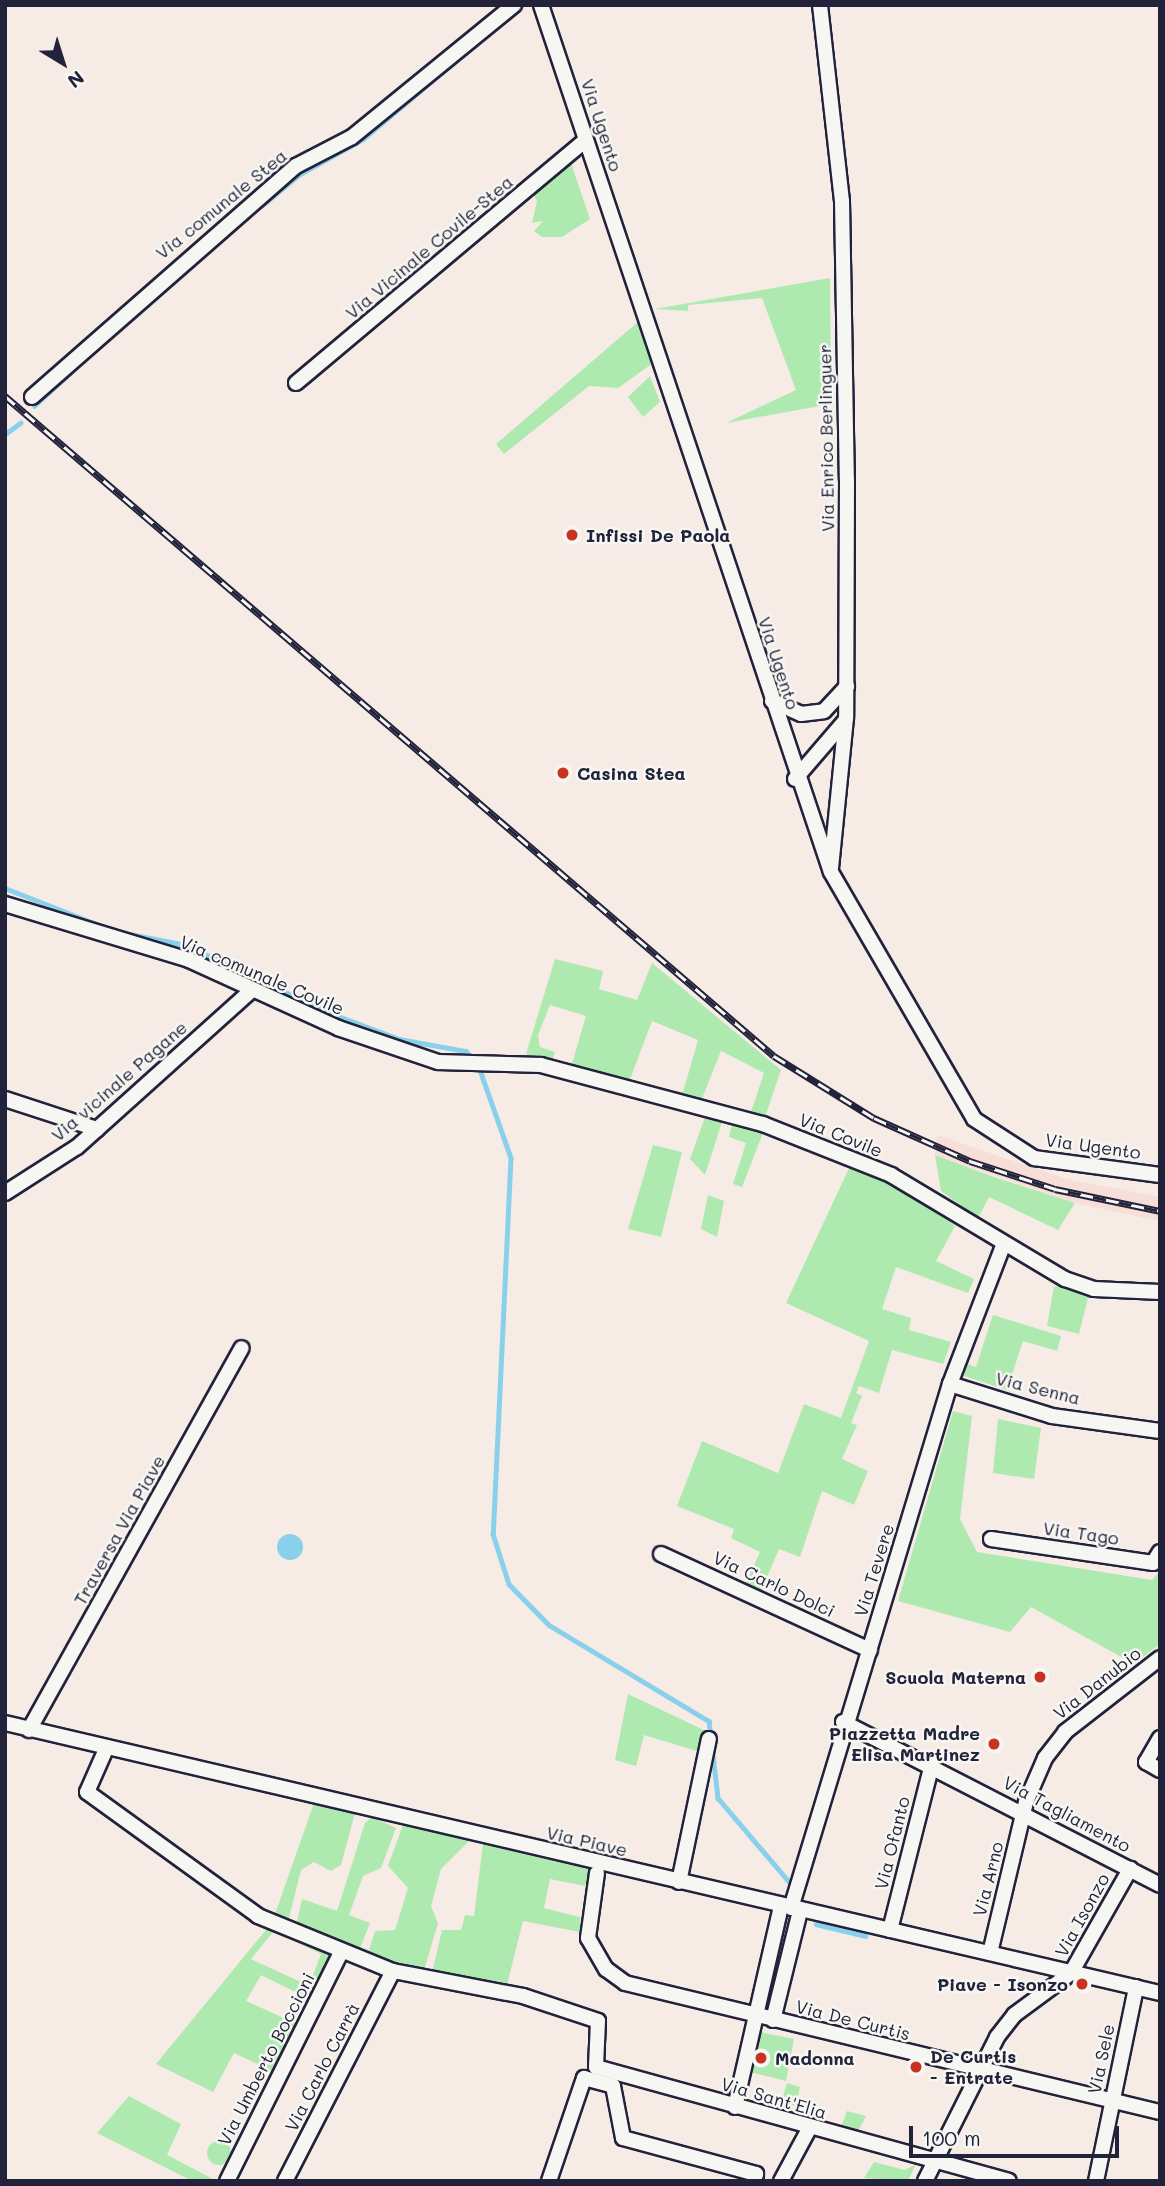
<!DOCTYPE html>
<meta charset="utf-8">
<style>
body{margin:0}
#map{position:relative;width:1165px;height:2186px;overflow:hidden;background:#f7ebe6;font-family:Mali,sans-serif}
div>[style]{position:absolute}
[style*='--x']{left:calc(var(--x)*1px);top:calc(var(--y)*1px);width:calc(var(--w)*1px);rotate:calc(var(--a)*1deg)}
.built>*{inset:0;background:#f8ded8}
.green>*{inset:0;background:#aeeab0}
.round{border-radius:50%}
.water>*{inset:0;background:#89d1ea}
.stream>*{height:4.5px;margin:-2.25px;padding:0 2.25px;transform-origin:2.25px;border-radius:2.25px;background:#89d1ea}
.roads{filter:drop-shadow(2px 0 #22223b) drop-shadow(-2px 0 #22223b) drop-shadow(0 2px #22223b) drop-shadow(0 -2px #22223b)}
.minor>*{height:14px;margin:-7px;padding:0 7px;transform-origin:7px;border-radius:7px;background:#f6f6f2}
.rail>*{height:7px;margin-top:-3.5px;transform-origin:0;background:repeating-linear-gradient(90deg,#f6f6f2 0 13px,#22223b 0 26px);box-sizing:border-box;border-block:2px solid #22223b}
.dots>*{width:19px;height:19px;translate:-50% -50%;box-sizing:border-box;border:4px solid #f6f6f2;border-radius:50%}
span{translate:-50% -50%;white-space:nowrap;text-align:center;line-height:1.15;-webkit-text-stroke:5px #f6f6f2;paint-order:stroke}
.street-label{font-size:18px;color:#22223b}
.poi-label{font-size:18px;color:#22223b;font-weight:700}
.left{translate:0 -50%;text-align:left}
.right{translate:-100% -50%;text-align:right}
.frame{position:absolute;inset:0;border:7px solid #22223b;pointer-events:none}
.north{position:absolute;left:28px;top:28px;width:70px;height:70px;-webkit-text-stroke:5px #f6f6f2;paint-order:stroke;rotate:142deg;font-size:19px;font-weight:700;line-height:28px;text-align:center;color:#22223b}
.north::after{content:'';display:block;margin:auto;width:24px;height:32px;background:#22223b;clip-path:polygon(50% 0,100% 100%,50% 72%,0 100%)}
.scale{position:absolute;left:909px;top:2126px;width:210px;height:32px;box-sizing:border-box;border:4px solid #22223b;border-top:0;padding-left:9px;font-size:21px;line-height:24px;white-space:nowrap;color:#22223b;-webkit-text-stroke:5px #f6f6f2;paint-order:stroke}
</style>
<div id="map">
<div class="built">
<i style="clip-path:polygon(937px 1135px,1067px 1179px,1160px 1197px,1160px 1221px,1075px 1203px,935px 1155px)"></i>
</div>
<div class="green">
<i style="clip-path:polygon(570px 160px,590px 219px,562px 237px,542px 237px,534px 231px,543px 221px,532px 223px,537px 201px,531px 191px)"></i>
<i style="clip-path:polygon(830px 278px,831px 404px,726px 423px,796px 390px,762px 298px,688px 305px,688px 311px,655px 309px)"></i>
<i style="clip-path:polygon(639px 321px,653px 363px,618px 388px,589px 386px,504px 454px,496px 444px)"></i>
<i style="clip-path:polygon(650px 376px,660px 402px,643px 417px,628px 397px)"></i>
<i style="clip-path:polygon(555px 959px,603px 971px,599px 989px,637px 1000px,652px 963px,781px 1070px,764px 1120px,751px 1112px,764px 1073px,721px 1051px,701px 1101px,642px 1087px,683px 1092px,698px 1040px,652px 1021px,629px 1082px,571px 1067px,586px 1016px,550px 1005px,538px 1035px,540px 1047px,555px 1052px,552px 1061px,526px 1054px)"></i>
<i style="clip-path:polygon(705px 1117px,722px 1122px,705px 1175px,690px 1159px)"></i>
<i style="clip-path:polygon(732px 1124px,763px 1133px,742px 1187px,733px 1184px,746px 1143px,729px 1137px)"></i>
<i style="clip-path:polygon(653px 1145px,682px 1152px,661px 1237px,628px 1229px)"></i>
<i style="clip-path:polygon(935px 1155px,994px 1177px,1075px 1203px,1058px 1230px,989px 1197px,978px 1218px,941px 1191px)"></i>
<i style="clip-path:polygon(851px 1164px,909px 1191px,955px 1226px,936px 1261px,974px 1279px,968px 1293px,896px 1267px,882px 1309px,911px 1318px,909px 1330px,951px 1342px,943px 1364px,892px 1350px,879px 1393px,859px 1386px,856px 1393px,862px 1396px,851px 1423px,857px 1425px,842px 1459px,868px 1471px,854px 1505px,822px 1491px,800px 1557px,779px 1549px,761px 1591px,746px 1583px,760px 1552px,731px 1538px,734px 1529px,677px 1506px,702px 1441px,778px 1473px,804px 1404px,841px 1418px,869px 1341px,786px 1303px)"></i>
<i style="clip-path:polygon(708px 1195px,724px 1201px,717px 1237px,701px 1229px)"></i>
<i style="clip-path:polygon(1054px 1286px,1089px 1294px,1079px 1334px,1047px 1326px)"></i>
<i style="clip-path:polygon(993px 1315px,1061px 1336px,1057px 1351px,1023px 1341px,1007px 1390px,964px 1376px,967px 1364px,976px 1367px)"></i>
<i style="clip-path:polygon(953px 1411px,972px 1416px,960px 1519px,977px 1552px,1152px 1580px,1160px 1571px,1160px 1644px,1134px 1664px,1031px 1607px,1010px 1632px,898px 1601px)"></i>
<i style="clip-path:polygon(998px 1419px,1041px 1428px,1034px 1479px,993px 1473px)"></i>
<i style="clip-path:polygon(628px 1694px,706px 1731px,700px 1752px,644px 1735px,636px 1766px,615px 1760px)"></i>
<i style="clip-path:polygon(314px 1803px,355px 1813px,341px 1865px,331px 1871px,314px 1862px,301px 1870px,288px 1922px,274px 1917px)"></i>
<i style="clip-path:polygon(372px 1817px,396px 1828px,381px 1868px,363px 1876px,349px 1915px,370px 1923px,359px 1951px,296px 1926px,302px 1899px,337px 1911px,365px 1823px)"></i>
<i style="clip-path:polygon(403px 1825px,470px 1840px,441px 1869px,431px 1906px,438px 1923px,424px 1971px,374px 1958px,369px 1950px,375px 1931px,395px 1930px,408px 1888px,388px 1866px)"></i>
<i style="clip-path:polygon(483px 1844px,591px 1868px,585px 1886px,550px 1879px,544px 1908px,580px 1917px,580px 1932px,523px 1921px,507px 1985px,432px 1973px,442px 1930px,461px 1930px,465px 1915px,474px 1916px)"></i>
<i style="clip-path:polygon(270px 1925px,332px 1954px,318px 1981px,312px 1978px,321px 1954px,274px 1931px,251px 1959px,316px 1989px,310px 1999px,261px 1975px,246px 2001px,297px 2024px,273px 2071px,234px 2053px,213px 2092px,156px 2064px)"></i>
<i style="clip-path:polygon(788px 1927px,773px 1997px,768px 1998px,783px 1928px)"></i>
<i style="clip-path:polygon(760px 2032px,794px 2039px,786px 2081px,750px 2072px)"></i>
<i style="clip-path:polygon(787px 2083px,800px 2087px,797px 2100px,806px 2108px,781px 2103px)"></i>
<i style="clip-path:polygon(129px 2096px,181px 2124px,167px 2155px,217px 2181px,192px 2181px,97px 2133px)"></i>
<i style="clip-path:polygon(847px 2111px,866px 2116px,856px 2135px,840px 2130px)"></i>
<i class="round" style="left:207px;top:2141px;width:24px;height:24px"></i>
<i style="clip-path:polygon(874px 2162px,905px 2170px,916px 2164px,908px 2181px,864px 2178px)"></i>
</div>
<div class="water">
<i class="round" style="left:277px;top:1534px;width:26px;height:26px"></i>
</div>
<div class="stream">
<i style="--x:261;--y:206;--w:50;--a:-39.4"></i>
<i style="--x:300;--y:174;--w:72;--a:-29.1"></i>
<i style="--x:363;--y:139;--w:208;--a:-40.1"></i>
<i style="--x:34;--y:406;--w:49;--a:-42.5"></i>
<i style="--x:5;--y:434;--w:19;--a:-36"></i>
<i style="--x:5;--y:888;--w:117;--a:21.5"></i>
<i style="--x:114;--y:931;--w:73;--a:11"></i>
<i style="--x:186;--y:945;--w:159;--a:25.3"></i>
<i style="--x:330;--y:1013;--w:74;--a:20.6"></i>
<i style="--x:399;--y:1039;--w:68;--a:10.2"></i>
<i style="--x:466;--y:1051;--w:12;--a:48"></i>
<i style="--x:479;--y:1067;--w:96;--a:70.6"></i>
<i style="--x:511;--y:1158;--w:376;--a:92.7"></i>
<i style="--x:493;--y:1534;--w:52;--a:72.3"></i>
<i style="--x:509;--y:1584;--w:57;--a:45.7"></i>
<i style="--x:549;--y:1625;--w:187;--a:31"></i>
<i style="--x:709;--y:1721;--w:78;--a:83.3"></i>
<i style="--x:718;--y:1798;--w:113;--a:49.7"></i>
<i style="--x:816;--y:1924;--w:51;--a:13.5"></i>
</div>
<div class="roads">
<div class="minor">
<i style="--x:541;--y:5;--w:914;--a:71.51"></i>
<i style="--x:831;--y:872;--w:285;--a:59.9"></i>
<i style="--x:974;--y:1119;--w:72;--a:33"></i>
<i style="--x:1034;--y:1158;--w:127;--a:7.7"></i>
<i style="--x:820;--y:5;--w:197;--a:83.6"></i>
<i style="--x:842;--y:201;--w:279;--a:89"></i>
<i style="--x:847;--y:480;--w:238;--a:90.2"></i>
<i style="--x:846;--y:718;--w:150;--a:95.7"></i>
<i style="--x:296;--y:383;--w:378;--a:-40"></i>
<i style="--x:32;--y:397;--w:351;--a:-41.2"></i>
<i style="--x:296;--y:166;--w:63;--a:-27.4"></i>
<i style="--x:352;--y:137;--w:209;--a:-39.2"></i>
<i style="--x:772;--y:701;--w:32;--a:24"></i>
<i style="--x:801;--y:714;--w:23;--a:-7"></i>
<i style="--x:824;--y:711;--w:34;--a:-47"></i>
<i style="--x:795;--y:779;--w:75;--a:-49.3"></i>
<i style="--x:5;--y:904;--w:192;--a:16.9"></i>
<i style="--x:189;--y:960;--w:164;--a:24.5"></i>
<i style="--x:338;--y:1028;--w:106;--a:18.8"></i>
<i style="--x:438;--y:1062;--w:103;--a:1.7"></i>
<i style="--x:541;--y:1065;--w:230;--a:14.9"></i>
<i style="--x:763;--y:1124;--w:138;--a:21.7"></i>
<i style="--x:891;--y:1175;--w:203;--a:30.9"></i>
<i style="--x:1065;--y:1279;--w:31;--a:19"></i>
<i style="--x:1094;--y:1289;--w:66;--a:2.6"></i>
<i style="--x:5;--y:1099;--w:97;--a:18.1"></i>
<i style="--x:5;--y:1193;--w:85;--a:-32.6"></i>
<i style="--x:77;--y:1147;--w:234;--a:-41.9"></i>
<i style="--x:950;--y:1384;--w:107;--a:17.4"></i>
<i style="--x:1052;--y:1416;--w:109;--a:7.9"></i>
<i style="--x:991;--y:1539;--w:164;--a:8.4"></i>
<i style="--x:1153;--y:1563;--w:13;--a:-58"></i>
<i style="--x:661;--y:1554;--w:230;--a:24.7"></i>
<i style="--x:843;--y:1722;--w:356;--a:27.2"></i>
<i style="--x:5;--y:1723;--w:1186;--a:13.16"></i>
<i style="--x:29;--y:1730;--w:437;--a:-60.9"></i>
<i style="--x:1160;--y:1738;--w:28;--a:120"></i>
<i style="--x:1146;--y:1762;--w:16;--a:30"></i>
<i style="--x:106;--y:1749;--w:47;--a:113.8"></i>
<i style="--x:87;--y:1792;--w:211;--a:35.9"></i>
<i style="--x:258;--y:1916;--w:146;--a:22.2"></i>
<i style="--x:393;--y:1971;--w:132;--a:10.9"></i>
<i style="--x:523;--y:1996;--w:79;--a:18.4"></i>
<i style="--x:598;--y:2021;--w:46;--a:92.5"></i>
<i style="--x:596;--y:2067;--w:428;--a:15.4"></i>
<i style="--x:597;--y:1873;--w:66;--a:97.9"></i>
<i style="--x:588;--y:1938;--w:36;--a:60"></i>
<i style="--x:606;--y:1969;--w:24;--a:36"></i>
<i style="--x:625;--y:1983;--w:550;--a:13.56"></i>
<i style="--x:679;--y:1882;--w:146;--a:-78.2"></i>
<i style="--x:791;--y:1908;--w:548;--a:-73.12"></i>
<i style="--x:950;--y:1384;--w:148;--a:-69"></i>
<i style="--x:890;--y:1930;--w:171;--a:-75.8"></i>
<i style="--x:990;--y:1953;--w:155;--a:-76.6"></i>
<i style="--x:1026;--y:1802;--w:48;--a:-66.6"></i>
<i style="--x:1045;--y:1758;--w:33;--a:-52"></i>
<i style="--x:1065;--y:1732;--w:120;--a:-37.9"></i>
<i style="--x:773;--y:2020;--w:112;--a:-76.1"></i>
<i style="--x:735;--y:2107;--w:206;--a:-77.1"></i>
<i style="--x:227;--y:2181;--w:254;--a:-63.5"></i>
<i style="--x:285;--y:2181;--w:236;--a:-62.8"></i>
<i style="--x:549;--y:2181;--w:109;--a:-71.2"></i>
<i style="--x:584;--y:2078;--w:30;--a:15"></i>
<i style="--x:613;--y:2086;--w:53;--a:79.1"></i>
<i style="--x:623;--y:2138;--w:138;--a:15.1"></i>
<i style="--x:756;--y:2174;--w:7;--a:106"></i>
<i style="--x:781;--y:2181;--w:59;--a:-61.7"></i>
<i style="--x:925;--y:2181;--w:161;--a:-63.4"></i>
<i style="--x:997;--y:2037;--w:28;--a:-52"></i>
<i style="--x:1014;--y:2015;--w:71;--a:-36.4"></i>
<i style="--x:1071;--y:1973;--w:120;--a:-60.4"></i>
<i style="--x:1096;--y:2181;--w:198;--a:-78.3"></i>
</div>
</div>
<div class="rail">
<i style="--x:5;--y:396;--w:1013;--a:40.64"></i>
<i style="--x:774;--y:1056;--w:118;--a:31.8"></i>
<i style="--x:874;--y:1118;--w:105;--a:24.1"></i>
<i style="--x:970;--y:1161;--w:89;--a:18.2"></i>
<i style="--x:1055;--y:1189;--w:107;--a:11.8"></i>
</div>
<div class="dots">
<i style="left:572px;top:535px;background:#c8321e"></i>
<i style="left:563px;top:773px;background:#c8321e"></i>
<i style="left:1040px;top:1677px;background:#c8321e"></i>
<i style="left:994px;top:1744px;background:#c8321e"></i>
<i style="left:1082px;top:1984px;background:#c8321e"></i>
<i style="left:761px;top:2058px;background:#c8321e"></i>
<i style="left:916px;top:2067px;background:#c8321e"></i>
</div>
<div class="street-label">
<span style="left:602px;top:125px;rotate:72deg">Via Ugento</span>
<span style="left:221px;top:204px;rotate:-39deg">Via comunale Stea</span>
<span style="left:429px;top:247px;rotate:-40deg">Via Vicinale Covile-Stea</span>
<span style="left:826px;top:438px;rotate:-91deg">Via Enrico Berlinguer</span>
<span style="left:779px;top:663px;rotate:72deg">Via Ugento</span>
<span style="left:262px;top:975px;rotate:23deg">Via comunale Covile</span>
<span style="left:119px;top:1081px;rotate:-41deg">Via vicinale Pagane</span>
<span style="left:841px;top:1135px;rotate:22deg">Via Covile</span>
<span style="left:1093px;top:1146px;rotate:8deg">Via Ugento</span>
<span style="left:1038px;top:1388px;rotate:14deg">Via Senna</span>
<span style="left:119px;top:1530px;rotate:-61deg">Traversa Via Piave</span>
<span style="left:1081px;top:1533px;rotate:8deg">Via Tago</span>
<span style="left:874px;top:1570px;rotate:-73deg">Via Tevere</span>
<span style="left:774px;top:1584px;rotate:25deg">Via Carlo Dolci</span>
<span style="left:1097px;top:1683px;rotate:-38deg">Via Danubio</span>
<span style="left:1067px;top:1814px;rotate:28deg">Via Tagliamento</span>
<span style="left:587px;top:1841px;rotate:13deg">Via Piave</span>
<span style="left:892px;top:1843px;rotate:-76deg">Via Ofanto</span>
<span style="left:988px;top:1879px;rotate:-76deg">Via Arno</span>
<span style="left:1082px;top:1915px;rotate:-61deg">Via Isonzo</span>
<span style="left:853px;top:2020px;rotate:14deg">Via De Curtis</span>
<span style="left:266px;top:2059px;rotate:-63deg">Via Umberto Boccioni</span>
<span style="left:1101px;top:2059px;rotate:-78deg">Via Sele</span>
<span style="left:322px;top:2067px;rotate:-63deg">Via Carlo Carrà</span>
<span style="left:774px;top:2098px;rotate:16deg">Via Sant'Elia</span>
</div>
<div class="poi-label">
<span class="left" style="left:586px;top:535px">Infissi De Paola</span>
<span class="left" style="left:577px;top:773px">Casina Stea</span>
<span class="right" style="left:1026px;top:1677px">Scuola Materna</span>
<span class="right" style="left:980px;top:1744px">Piazzetta Madre<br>Elisa Martinez</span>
<span class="right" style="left:1068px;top:1984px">Piave - Isonzo</span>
<span class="left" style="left:930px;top:2067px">De Curtis<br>- Entrate</span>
<span class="left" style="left:775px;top:2058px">Madonna</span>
</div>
<div class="frame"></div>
<div class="north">N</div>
<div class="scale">100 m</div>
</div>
